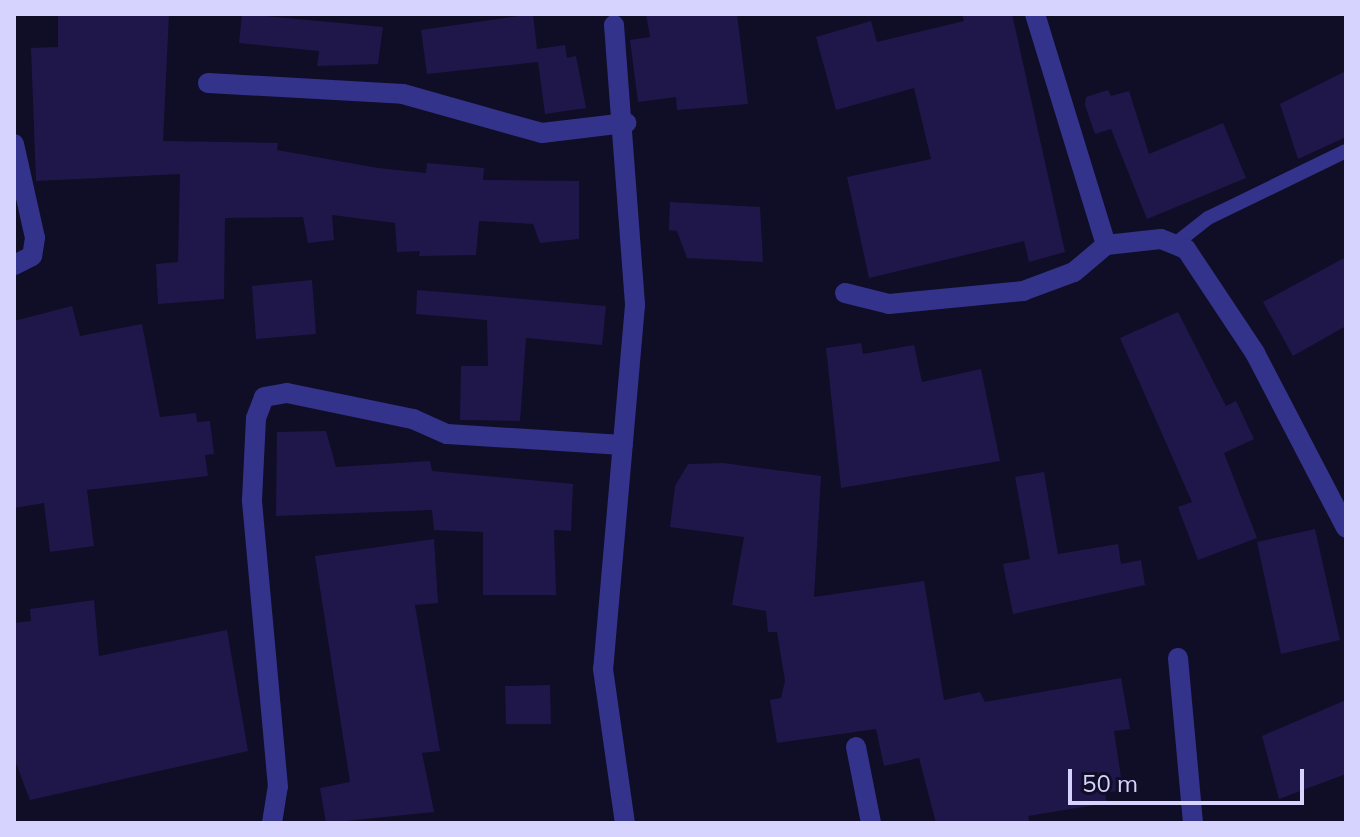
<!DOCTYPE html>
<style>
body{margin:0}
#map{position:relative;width:1360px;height:837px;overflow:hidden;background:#100d27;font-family:Mulish,sans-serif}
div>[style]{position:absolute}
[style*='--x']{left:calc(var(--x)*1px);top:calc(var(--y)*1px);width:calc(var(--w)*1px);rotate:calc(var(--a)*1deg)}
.building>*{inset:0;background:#1f174a}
.lane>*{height:14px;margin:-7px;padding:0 7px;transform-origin:7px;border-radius:7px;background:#33338b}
.street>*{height:20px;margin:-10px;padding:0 10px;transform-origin:10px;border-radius:10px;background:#33338b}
span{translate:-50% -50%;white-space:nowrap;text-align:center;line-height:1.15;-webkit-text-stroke:8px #100d27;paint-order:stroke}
.frame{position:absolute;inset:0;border:16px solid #d6d3ff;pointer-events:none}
.scale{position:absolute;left:1068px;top:769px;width:236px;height:36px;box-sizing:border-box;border:4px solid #d6d3ff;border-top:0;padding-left:10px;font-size:24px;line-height:28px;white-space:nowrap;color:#d6d3ff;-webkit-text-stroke:6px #100d27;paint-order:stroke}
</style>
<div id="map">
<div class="building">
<i style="clip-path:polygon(58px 14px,169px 14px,163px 141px,278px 143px,277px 150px,378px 168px,426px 173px,427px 163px,484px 168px,483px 180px,579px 181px,579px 239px,540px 243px,533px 224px,479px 221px,476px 255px,419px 256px,420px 251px,397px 252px,395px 223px,332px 215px,334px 240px,308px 243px,303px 217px,225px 218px,224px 299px,158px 304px,156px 264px,178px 262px,180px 174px,36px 181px,31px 48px,58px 47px)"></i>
<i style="clip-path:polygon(242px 14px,383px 27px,378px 64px,317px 66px,319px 51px,239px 43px)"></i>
<i style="clip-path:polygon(533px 14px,537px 49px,565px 45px,567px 58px,576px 56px,586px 108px,545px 114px,538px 62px,427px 74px,421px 30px)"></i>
<i style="clip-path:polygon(646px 14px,737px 14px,748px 104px,677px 110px,676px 97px,638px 102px,630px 40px,650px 37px)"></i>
<i style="clip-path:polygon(962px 14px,1012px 14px,1065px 252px,1029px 262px,1024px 241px,869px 278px,847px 177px,931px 159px,914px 88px,836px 110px,816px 37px,871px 21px,877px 42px,964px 21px)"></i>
<i style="clip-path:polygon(1346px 71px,1346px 137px,1298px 159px,1280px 104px)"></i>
<i style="clip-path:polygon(1108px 90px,1111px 96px,1129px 91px,1149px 154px,1223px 123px,1246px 178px,1147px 219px,1111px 129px,1095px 134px,1085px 105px,1086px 97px)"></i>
<i style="clip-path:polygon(670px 202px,760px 207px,763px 262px,687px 258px,677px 231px,669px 230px)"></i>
<i style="clip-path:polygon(1346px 257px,1346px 326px,1293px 356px,1263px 302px)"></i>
<i style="clip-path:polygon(312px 280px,316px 334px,256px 339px,252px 286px)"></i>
<i style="clip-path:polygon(417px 290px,606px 306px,602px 345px,526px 338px,520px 421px,460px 420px,461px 366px,488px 366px,487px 320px,416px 314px)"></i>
<i style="clip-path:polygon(72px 306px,80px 336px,142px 324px,160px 417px,196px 413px,197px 422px,210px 421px,214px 454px,205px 455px,208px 476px,87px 490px,94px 546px,50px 552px,44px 503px,14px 508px,14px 321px)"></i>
<i style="clip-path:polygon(1178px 312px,1226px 406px,1236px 401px,1254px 439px,1224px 453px,1257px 538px,1198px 560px,1178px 507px,1192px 502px,1120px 338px)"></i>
<i style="clip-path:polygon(861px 343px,863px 354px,914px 345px,922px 382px,981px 369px,1000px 461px,841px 488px,826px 348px)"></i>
<i style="clip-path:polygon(326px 431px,336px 467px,430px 461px,432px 471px,573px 484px,571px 531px,554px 530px,556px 595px,483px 595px,483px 532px,434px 530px,432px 510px,276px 516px,277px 432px)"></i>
<i style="clip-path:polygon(723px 463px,821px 476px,814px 597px,924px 581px,944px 700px,980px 692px,985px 702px,1121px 678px,1130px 729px,1114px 731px,1123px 790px,1105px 793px,1107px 803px,1028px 816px,1030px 823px,936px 823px,919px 758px,884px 766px,876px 729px,777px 743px,770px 700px,781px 698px,785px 681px,777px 632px,768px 632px,766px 611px,732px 605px,744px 537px,670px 527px,675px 486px,688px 464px)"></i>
<i style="clip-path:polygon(1044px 472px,1058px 554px,1118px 544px,1121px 564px,1141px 560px,1145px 585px,1013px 614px,1003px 564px,1030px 559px,1015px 477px)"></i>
<i style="clip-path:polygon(1315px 529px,1340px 640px,1281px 654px,1257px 542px)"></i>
<i style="clip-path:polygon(434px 539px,438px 603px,415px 605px,440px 751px,422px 753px,434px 812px,326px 823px,320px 788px,350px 782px,315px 556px)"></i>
<i style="clip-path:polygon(94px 600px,99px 656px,227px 630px,248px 751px,30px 800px,14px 758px,14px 623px,31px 621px,30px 609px)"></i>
<i style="clip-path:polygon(550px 685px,551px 724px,506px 724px,505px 686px)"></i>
<i style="clip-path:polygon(1346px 700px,1346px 774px,1279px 799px,1262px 736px)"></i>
</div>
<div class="lane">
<i style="--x:1175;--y:244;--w:42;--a:-38.2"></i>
<i style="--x:1208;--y:218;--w:153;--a:-25.9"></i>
</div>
<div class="street">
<i style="--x:1035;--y:14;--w:242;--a:72.9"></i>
<i style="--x:1106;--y:245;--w:55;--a:-6.2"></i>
<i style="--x:1161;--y:239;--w:27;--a:22"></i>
<i style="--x:1186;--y:249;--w:125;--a:56.4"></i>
<i style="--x:1255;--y:353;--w:197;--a:62.5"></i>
<i style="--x:614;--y:25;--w:281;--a:85.7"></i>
<i style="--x:635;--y:305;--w:365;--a:95"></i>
<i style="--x:603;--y:669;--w:156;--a:81.9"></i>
<i style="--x:208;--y:83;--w:195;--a:3.2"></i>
<i style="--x:403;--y:94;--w:144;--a:15.7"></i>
<i style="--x:542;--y:133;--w:85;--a:-6.8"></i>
<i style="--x:14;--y:144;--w:96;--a:77.4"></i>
<i style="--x:35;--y:238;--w:18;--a:99"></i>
<i style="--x:32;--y:256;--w:20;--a:153"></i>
<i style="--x:845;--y:293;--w:45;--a:14"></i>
<i style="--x:889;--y:304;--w:135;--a:-5.5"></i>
<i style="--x:1023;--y:291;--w:54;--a:-20.4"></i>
<i style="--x:1074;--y:272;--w:42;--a:-40.2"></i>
<i style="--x:1178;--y:658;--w:166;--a:84.8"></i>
<i style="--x:856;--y:747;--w:77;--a:78.8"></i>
<i style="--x:272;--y:823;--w:36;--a:-81"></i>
<i style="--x:278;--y:787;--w:288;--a:-95.2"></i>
<i style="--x:252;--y:500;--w:82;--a:-87.2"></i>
<i style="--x:256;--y:418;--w:22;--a:-69"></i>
<i style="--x:264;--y:397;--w:23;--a:-10"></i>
<i style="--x:287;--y:393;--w:129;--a:11.7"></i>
<i style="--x:413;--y:419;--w:37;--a:24"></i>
<i style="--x:447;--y:434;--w:176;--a:3.6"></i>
</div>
<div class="frame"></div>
<div class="scale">50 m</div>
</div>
